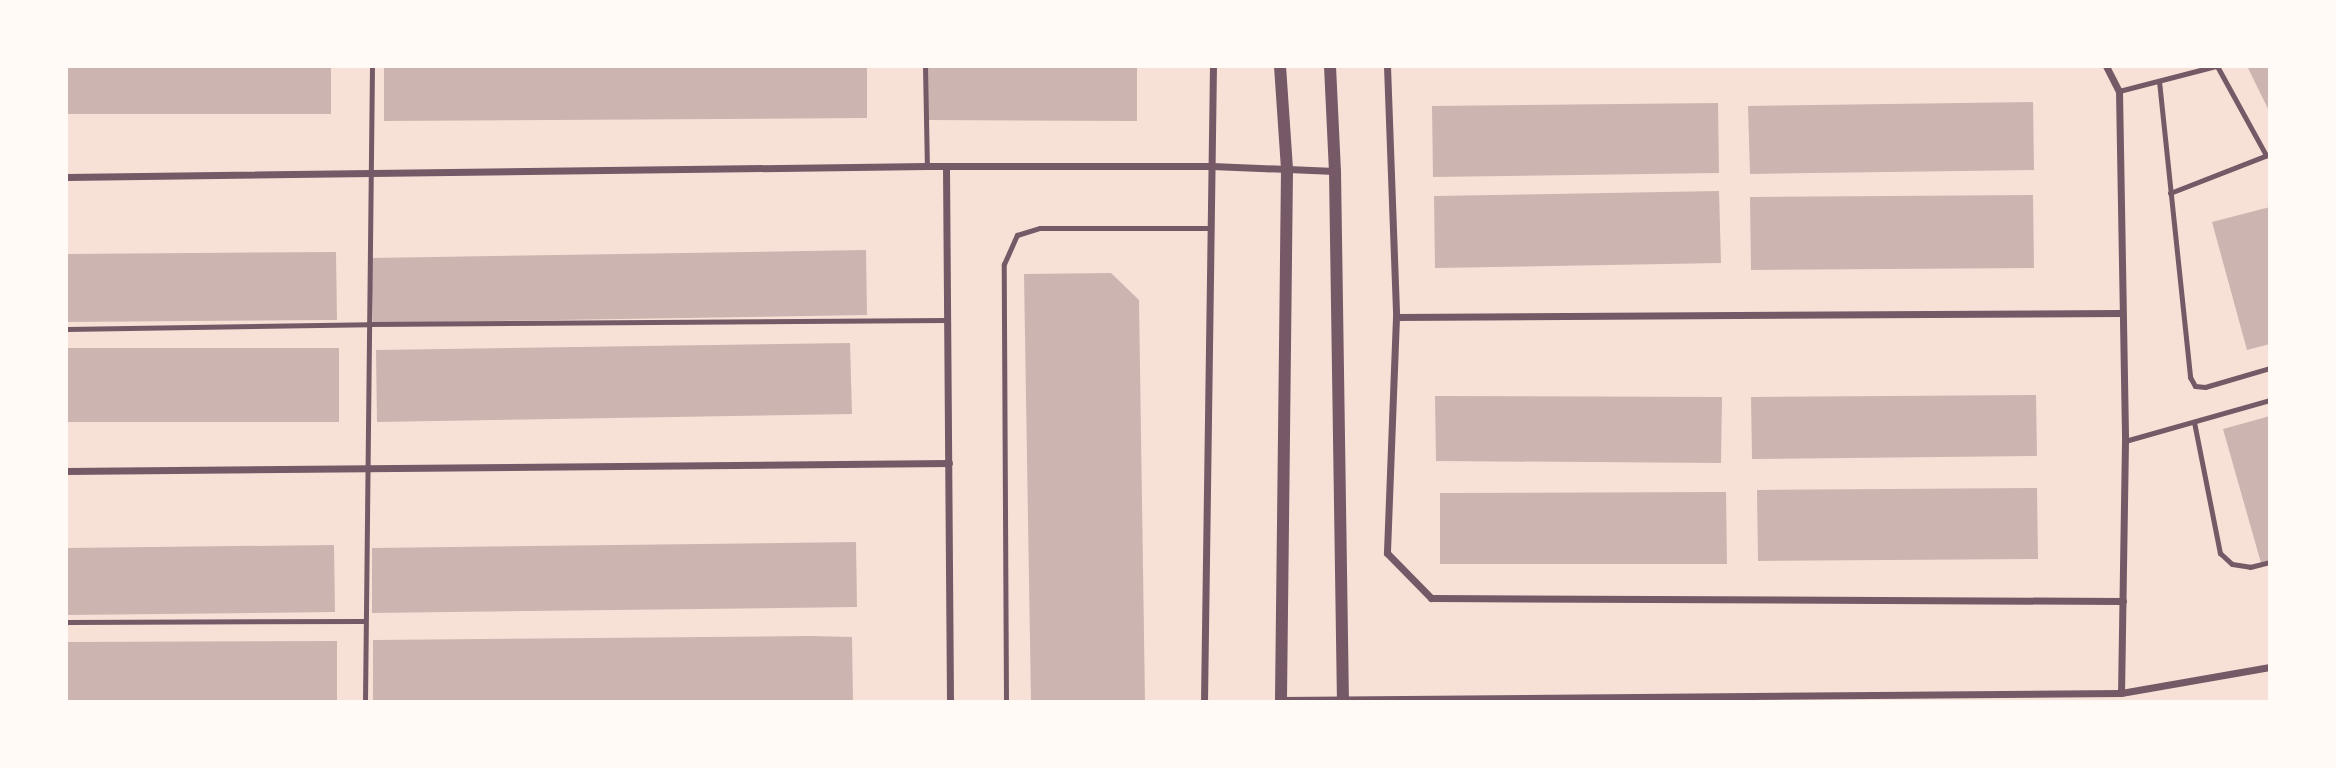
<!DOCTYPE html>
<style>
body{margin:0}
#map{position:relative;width:2336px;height:768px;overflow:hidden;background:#f7e1d7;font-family:"Fira Sans Condensed",sans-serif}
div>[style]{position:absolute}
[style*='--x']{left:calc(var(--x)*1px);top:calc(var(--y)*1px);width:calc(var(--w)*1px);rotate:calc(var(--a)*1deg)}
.building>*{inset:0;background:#ccb4b1}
.service>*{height:5px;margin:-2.5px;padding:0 2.5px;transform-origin:2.5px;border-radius:2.5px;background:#755966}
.minor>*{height:7px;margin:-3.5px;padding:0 3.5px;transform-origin:3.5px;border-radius:3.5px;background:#755966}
.tertiary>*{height:12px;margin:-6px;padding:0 6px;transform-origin:6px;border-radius:6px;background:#755966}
span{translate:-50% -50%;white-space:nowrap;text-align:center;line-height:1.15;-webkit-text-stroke:7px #fffaf5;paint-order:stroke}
.frame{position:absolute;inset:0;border:68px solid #fffaf5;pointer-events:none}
</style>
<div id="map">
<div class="building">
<i style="clip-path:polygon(66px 66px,331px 66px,331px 114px,66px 114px)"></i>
<i style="clip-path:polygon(384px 66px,867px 66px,867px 118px,384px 121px)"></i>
<i style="clip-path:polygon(927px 66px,1137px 66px,1137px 121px,927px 120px)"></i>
<i style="clip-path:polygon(2247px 66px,2270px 66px,2270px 113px)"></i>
<i style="clip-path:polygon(2033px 102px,2034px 170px,1750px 174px,1748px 106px)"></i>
<i style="clip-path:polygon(1718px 103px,1719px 173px,1433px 177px,1432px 106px)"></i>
<i style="clip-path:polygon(1719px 191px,1721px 263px,1435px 268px,1434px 196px)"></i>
<i style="clip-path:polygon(2033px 195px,2034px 268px,1751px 270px,1750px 197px)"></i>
<i style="clip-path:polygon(2270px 207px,2270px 344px,2247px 350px,2212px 222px)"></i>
<i style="clip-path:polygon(866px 250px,867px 315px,373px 323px,371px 258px)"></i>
<i style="clip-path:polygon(336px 252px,337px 320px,66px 322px,66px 254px)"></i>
<i style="clip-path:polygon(1111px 273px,1139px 300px,1145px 702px,1031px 702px,1024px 274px)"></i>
<i style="clip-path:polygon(850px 343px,852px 414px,377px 422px,376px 350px)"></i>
<i style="clip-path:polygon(66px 348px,339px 348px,339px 422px,66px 422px)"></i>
<i style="clip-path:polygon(2036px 395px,2037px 456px,1752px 459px,1751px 397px)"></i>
<i style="clip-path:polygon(1435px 396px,1722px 397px,1721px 463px,1436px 461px)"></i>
<i style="clip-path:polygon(2270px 416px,2270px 561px,2261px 563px,2223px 429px)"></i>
<i style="clip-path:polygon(2037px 488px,2038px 559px,1758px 561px,1757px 490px)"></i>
<i style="clip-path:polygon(1726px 492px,1727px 564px,1440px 564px,1440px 493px)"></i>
<i style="clip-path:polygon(856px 542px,857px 607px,372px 613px,372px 548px)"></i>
<i style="clip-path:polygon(334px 545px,335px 612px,66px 615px,66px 548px)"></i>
<i style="clip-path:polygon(810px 636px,852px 637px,853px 702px,373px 702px,373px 640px)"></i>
<i style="clip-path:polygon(337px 641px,337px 702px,66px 702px,66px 642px)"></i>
</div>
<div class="service">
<i style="--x:925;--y:66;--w:100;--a:88.9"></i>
<i style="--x:2217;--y:66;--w:102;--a:61.2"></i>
<i style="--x:2159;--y:81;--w:298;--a:84"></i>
<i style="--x:2190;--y:377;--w:10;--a:61"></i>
<i style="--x:2195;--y:386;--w:10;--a:6"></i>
<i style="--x:2205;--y:387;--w:68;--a:-16.3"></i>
<i style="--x:2119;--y:91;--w:100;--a:-14.5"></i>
<i style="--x:2170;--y:193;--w:107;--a:-21.3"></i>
<i style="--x:66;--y:329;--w:303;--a:-0.9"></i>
<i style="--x:369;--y:324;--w:578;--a:-0.4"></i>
<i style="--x:2194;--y:422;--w:134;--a:78.8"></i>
<i style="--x:2220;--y:553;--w:16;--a:43"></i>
<i style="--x:2232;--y:564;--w:18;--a:9"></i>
<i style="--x:2250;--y:567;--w:21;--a:-14"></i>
<i style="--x:2125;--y:441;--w:151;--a:-15.8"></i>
<i style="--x:66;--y:622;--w:299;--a:-0.2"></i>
<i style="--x:365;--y:702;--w:636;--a:-89.37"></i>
<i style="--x:1006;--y:702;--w:438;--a:-90.3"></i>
<i style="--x:1004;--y:264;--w:32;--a:-66"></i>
<i style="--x:1017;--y:235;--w:24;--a:-17"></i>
<i style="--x:1040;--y:228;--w:171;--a:0"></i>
</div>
<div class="minor">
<i style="--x:1387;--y:66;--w:251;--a:87.9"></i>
<i style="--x:1396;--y:317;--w:236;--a:92.2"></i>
<i style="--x:1387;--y:553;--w:63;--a:45.6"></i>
<i style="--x:1431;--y:598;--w:692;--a:0.25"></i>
<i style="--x:2106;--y:66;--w:28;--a:63"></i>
<i style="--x:2119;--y:91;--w:350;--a:89"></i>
<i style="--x:2125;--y:441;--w:252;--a:90.9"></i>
<i style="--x:946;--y:168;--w:534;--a:89.57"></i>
<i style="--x:66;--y:177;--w:861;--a:-0.73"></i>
<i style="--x:927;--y:166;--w:285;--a:0"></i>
<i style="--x:1212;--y:166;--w:123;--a:2.3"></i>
<i style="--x:1396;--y:317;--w:725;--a:-0.32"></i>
<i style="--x:66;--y:471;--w:883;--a:-0.52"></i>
<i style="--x:1281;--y:700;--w:840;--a:-0.48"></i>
<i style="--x:2121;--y:693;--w:151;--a:-9.9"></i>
<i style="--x:1204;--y:702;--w:636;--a:-89.19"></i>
</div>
<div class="tertiary">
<i style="--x:1280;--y:66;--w:104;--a:86.1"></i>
<i style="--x:1287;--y:170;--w:532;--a:90.65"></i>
<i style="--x:1330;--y:66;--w:105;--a:87.3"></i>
<i style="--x:1335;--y:171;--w:531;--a:89.14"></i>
</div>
<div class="frame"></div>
</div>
